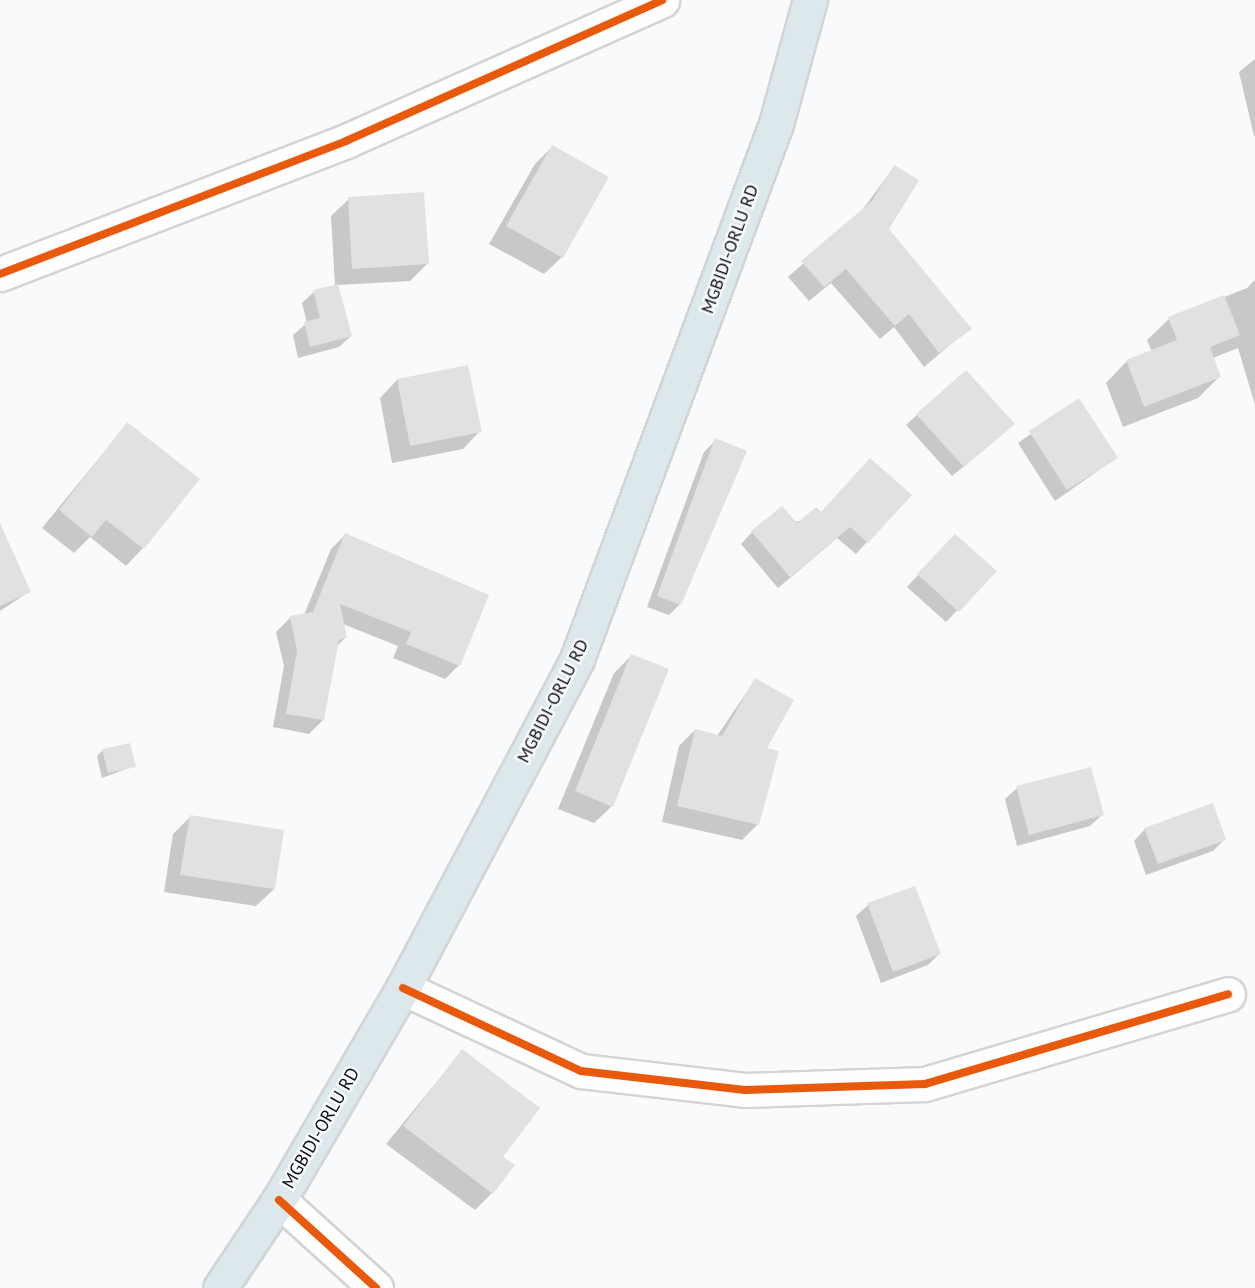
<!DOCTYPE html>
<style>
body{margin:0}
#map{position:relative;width:1255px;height:1288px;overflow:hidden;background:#f8fafc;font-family:"PT Sans",sans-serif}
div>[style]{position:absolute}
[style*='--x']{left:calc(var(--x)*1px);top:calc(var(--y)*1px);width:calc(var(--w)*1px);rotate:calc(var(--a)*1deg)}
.shadow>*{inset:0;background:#0003}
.building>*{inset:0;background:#e0e1e3}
.roads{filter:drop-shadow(2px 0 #d3d4d6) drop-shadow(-2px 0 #d3d4d6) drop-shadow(0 2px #d3d4d6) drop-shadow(0 -2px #d3d4d6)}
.minor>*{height:33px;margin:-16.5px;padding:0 16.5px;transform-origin:16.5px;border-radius:16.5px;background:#fefeff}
.major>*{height:33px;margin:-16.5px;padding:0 16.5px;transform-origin:16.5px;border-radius:16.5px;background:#dde8ec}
.cycleway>*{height:8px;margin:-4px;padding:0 4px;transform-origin:4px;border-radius:4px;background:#e8590c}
span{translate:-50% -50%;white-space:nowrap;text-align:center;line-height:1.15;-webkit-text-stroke:5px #f7fafd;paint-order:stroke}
.street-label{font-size:18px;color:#0d0e0f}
</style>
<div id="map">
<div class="shadow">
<i style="clip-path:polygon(1255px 59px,1255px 136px,1254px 136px,1239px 72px)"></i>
<i style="clip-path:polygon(552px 147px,562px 257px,544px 274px,489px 244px,535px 164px)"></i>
<i style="clip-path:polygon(894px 167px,887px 229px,970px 328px,924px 367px,894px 327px,880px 339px,831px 283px,809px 301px,788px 277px,860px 213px)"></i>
<i style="clip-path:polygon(349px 199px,428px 263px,410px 281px,337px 285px,351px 336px,339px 347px,298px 358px,293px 335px,307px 323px,302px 303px,314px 292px,335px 286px,331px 216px)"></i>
<i style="clip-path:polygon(1255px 280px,1255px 405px,1238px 348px,1213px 358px,1220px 376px,1198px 398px,1123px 427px,1106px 383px,1127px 361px,1152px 352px,1147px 340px,1169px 319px,1247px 288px)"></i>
<i style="clip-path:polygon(397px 380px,480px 431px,463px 449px,392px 463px,380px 398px)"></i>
<i style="clip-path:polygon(1079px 400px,1116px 458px,1055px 501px,1018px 443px)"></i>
<i style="clip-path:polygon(917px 415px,1002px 435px,952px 476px,906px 425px)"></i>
<i style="clip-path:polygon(127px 424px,143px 548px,126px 566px,90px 537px,74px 553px,42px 528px)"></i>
<i style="clip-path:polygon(716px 440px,680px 604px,669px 615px,647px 607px,704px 452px)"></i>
<i style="clip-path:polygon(910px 495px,856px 554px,837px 538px,778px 588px,741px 544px,752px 532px)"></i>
<i style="clip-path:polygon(345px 535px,459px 665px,445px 679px,393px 658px,398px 646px,343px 624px,345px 638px,336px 647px,323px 720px,309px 734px,273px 727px,284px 666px,276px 632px,290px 618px,304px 615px,331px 549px)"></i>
<i style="clip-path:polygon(0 539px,29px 592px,0 611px)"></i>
<i style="clip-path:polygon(944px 547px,995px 571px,946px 622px,907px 587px)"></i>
<i style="clip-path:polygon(631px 656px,612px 806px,594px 823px,558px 809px,614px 673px)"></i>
<i style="clip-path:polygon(755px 680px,765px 749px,758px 824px,742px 840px,662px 822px,679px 746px,695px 730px,717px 736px)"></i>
<i style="clip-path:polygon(102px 751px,134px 766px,102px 778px,97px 756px)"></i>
<i style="clip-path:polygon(1017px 788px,1102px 815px,1090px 826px,1017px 846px,1005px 799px)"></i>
<i style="clip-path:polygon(190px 817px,274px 889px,256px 906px,164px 892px,173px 834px)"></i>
<i style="clip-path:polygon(1145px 829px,1224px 840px,1213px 851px,1146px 875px,1134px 841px)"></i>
<i style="clip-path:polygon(868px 905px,939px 954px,928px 965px,881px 983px,856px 916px)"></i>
<i style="clip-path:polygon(462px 1051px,492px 1193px,475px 1210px,386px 1144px)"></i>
</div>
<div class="building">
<i style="clip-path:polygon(552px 145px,609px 177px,563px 258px,506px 226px)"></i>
<i style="clip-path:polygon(894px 165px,919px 180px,889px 229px,972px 329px,939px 353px,909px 314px,895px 326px,846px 269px,824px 287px,801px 261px,872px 201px)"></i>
<i style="clip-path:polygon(424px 192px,429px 264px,352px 269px,348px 197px)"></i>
<i style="clip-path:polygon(338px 284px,352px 336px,310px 347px,304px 322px,320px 318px,313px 290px)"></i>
<i style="clip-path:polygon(1224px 295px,1240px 335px,1210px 347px,1221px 377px,1144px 407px,1126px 360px,1177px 340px,1168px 317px)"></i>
<i style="clip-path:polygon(468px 365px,482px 432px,410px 446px,397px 379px)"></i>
<i style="clip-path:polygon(966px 370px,1015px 424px,964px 467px,916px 414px)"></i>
<i style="clip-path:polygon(1079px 398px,1118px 458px,1067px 490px,1029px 431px)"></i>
<i style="clip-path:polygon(127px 422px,200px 479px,144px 549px,106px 520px,92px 537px,59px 510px)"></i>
<i style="clip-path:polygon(715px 438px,747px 451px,681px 605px,657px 596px)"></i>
<i style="clip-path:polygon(870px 458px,912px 495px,868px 543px,850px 527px,790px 577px,751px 531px,782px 506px,797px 523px,816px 507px,821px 512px)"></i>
<i style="clip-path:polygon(0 523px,31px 592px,0 606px)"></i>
<i style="clip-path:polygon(345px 533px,489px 595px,460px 666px,406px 644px,411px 632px,340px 604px,347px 638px,339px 640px,324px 720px,286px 714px,297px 651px,290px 616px,313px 612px)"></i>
<i style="clip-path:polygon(955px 534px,997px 571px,959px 612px,917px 574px)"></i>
<i style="clip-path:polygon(631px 654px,669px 669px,613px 807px,575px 791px)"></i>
<i style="clip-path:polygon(755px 678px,794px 700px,767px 748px,779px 751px,759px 825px,677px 806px,695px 729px,722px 736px)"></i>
<i style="clip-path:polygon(130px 743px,136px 767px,108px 773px,102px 749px)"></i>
<i style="clip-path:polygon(1091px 767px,1104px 815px,1029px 835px,1016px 786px)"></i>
<i style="clip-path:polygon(1213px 803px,1226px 840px,1158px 864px,1144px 828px)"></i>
<i style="clip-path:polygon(190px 815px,284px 830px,275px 889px,180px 875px)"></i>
<i style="clip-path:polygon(915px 886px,941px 954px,893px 972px,867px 903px)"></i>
<i style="clip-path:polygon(462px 1049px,540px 1108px,503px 1157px,515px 1165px,493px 1194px,403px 1126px)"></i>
</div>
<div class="roads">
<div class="minor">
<i style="--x:0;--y:274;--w:371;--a:-21"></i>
<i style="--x:346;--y:141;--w:346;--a:-24"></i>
<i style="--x:403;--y:988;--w:196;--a:25"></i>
<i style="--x:581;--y:1071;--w:165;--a:6.6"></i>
<i style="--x:745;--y:1090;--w:180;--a:-1.9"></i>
<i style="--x:925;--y:1084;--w:316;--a:-16.5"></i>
<i style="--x:279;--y:1200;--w:131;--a:42.2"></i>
</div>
<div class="major">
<i style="--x:220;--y:1288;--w:106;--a:-56.2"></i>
<i style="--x:279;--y:1200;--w:246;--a:-59.7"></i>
<i style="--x:403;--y:988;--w:372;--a:-62.1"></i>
<i style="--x:577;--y:659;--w:571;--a:-69.6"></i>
<i style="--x:776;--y:124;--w:129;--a:-74.7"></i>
</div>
</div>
<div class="cycleway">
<i style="--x:0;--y:274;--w:371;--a:-21"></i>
<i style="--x:346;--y:141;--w:346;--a:-24"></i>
<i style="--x:403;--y:988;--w:196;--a:25"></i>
<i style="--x:581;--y:1071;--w:165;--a:6.6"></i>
<i style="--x:745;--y:1090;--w:180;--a:-1.9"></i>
<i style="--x:925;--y:1084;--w:316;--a:-16.5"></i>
<i style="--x:279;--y:1200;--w:131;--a:42.2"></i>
</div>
<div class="street-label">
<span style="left:730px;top:249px;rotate:-70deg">MGBIDI-ORLU RD</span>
<span style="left:553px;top:701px;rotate:-63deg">MGBIDI-ORLU RD</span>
<span style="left:321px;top:1128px;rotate:-60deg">MGBIDI-ORLU RD</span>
</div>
</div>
